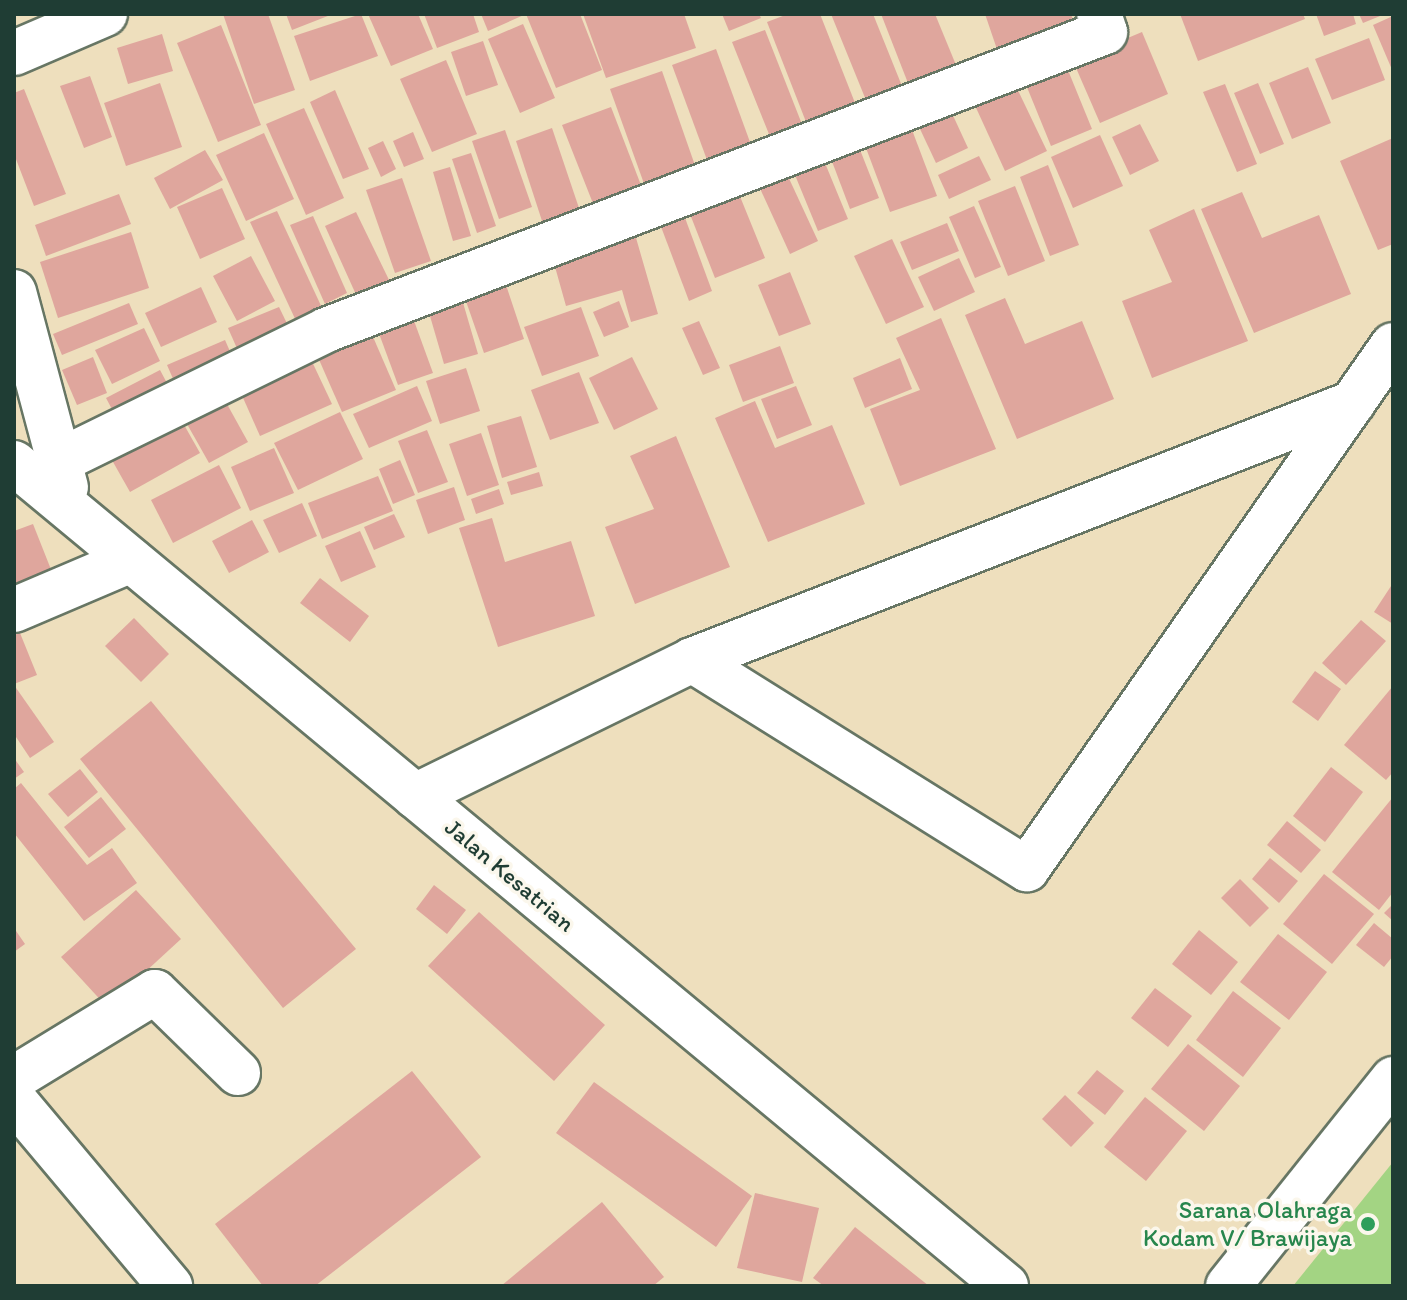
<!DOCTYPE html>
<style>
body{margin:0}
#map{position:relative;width:1407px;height:1300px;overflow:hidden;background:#eedfbd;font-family:Itim,sans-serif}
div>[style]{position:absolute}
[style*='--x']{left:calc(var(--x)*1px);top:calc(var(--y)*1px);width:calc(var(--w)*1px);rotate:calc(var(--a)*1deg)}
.green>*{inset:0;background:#a3d483}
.building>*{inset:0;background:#dfa69d}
.roads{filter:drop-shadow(2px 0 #677664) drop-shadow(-2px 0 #677664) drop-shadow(0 2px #677664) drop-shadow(0 -2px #677664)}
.street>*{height:44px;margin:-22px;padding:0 22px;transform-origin:22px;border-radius:22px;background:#fff}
.secondary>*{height:44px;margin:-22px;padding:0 22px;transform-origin:22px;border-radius:22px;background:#fff}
.primary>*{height:44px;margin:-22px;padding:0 22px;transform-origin:22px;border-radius:22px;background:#fff}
.dots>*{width:22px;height:22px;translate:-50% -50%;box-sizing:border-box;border:4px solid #fbf7ec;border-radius:50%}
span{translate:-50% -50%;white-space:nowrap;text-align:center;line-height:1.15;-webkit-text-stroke:7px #fbf7ec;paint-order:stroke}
.street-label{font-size:24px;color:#1f3d34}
.leisure-label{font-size:24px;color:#27864d}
.right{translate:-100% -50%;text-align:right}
.frame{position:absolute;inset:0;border:16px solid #1f3d34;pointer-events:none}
</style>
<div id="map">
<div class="green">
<i style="clip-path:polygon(1393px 1162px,1393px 1286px,1293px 1286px)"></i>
</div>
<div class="building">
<i style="clip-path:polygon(223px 14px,268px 14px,295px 90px,254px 104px)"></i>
<i style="clip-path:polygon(286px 14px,333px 14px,292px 30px)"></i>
<i style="clip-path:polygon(361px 14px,378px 56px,310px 81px,294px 36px)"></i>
<i style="clip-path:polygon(368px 14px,418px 14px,433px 49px,391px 66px)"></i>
<i style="clip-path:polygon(424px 14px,473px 14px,479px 32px,437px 48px)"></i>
<i style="clip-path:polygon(481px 14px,526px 14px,488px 31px)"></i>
<i style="clip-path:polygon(526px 14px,580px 14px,602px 70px,556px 88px)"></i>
<i style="clip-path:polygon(583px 14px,684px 14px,696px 48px,606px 78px)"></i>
<i style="clip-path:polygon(722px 14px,759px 14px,761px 18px,729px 31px)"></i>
<i style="clip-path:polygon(788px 14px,820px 14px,857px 108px,808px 127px,767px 22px)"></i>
<i style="clip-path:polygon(831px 14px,873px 14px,908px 101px,872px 115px)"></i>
<i style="clip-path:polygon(881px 14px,935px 14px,963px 82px,915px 101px)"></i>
<i style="clip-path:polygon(985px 14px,1071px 14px,1078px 35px,1001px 61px)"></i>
<i style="clip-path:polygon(1180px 14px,1303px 14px,1305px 19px,1198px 61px)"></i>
<i style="clip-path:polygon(1316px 14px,1353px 14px,1356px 24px,1324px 36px)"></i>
<i style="clip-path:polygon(1359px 14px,1385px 14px,1363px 23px)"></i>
<i style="clip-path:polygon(1393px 16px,1393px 72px,1373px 25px)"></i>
<i style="clip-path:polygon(523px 24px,555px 98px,520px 113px,488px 39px)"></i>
<i style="clip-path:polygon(221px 25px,261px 125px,218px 142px,177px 43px)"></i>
<i style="clip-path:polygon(765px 30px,807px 137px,775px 149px,732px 42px)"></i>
<i style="clip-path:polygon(1142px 32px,1168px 94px,1100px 123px,1073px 61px)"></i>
<i style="clip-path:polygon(162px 34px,173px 71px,128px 84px,117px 48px)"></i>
<i style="clip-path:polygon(1369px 38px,1385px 80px,1332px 100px,1315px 59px)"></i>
<i style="clip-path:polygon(483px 41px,498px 85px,466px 96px,451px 52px)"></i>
<i style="clip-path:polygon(716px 49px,754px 153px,710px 168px,672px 65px)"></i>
<i style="clip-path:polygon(1063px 58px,1092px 129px,1051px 146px,1022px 75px)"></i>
<i style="clip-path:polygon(446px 60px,477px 134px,432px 152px,400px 79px)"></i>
<i style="clip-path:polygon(1308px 67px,1331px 123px,1292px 139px,1269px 83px)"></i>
<i style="clip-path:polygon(662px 71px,698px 174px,647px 192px,610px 89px)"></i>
<i style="clip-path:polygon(90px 76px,112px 137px,84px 148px,60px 86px)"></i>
<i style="clip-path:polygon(1013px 80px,1047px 151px,1005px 171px,972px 99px)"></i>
<i style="clip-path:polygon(160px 83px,182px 147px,126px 166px,104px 103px)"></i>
<i style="clip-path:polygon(1258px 83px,1284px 144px,1260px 154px,1234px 93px)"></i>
<i style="clip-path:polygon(1225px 84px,1257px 164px,1237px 172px,1203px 92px)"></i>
<i style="clip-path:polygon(24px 89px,66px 194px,34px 206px,14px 154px,14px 93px)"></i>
<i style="clip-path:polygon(335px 90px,369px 169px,343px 179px,310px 102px)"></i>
<i style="clip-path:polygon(944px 96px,968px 148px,936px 163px,912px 112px)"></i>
<i style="clip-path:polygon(611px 107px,644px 193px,596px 211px,562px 125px)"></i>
<i style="clip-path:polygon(304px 108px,344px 198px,306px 215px,266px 124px)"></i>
<i style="clip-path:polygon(906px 114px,937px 196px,890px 212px,860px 132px)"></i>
<i style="clip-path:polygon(1140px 124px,1159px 161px,1130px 175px,1112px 137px)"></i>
<i style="clip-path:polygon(552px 128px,580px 211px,543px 224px,516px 141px)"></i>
<i style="clip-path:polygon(505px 130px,532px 207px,499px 219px,472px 141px)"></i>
<i style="clip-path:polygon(413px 132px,424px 159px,404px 167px,393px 141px)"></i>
<i style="clip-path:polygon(853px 132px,879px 198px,850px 209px,825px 143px)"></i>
<i style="clip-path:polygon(264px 133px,294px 199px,246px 221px,216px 155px)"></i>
<i style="clip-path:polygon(1100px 135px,1123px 186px,1073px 208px,1051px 157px)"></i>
<i style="clip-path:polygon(1393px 138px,1393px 244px,1378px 250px,1340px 161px)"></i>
<i style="clip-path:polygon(383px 141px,396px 169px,381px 177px,368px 148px)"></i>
<i style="clip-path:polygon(818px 146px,848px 219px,818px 231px,788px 158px)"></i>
<i style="clip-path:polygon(205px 150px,223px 180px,170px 209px,154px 178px)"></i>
<i style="clip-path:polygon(471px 153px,496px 226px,477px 233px,452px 159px)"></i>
<i style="clip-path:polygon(979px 156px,991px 180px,949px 199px,938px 175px)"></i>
<i style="clip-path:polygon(1048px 165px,1079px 245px,1050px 256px,1020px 177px)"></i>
<i style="clip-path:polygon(450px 167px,471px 236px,453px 241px,433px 172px)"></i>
<i style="clip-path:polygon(786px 172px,818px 241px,790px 254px,758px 184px)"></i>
<i style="clip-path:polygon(402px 178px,431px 261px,395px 273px,366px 190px)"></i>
<i style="clip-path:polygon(1015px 186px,1045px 261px,1008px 276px,978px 201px)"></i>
<i style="clip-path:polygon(222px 188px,245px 239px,200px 259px,177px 207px)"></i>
<i style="clip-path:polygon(737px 189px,765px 258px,715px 278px,688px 209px)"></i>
<i style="clip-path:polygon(1242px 192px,1262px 238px,1319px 215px,1351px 294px,1254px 333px,1201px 209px)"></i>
<i style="clip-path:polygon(119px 194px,131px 224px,46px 256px,35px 225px)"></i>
<i style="clip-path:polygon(974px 206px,1001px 267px,975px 278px,949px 217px)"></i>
<i style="clip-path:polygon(681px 207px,712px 291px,689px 301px,657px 216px)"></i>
<i style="clip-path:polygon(1194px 209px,1248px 341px,1152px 378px,1122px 301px,1172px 282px,1149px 230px)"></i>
<i style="clip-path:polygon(277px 211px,323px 310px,297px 323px,250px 222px)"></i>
<i style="clip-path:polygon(356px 212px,391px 284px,358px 299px,325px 226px)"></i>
<i style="clip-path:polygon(313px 216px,347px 293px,325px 304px,290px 225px)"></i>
<i style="clip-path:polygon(947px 223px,959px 251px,912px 270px,900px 242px)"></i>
<i style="clip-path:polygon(632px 224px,658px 314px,631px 322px,622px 290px,566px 306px,550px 249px)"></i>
<i style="clip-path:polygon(131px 232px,149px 288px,58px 318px,40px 262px)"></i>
<i style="clip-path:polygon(892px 239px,924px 307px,886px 324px,854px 256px)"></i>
<i style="clip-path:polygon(251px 256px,275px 301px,237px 321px,213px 276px)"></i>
<i style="clip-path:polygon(959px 258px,975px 292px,934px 311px,918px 277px)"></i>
<i style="clip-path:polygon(501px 270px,524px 339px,484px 353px,460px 284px)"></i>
<i style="clip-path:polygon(790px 272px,811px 324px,779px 336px,758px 285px)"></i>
<i style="clip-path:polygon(201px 287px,217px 322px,161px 347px,145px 313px)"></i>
<i style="clip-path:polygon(459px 289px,478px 354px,444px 364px,425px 299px)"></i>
<i style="clip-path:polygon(1005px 298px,1025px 344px,1082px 321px,1114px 399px,1017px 439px,965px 315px)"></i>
<i style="clip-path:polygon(619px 301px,629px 327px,604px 337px,593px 312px)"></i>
<i style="clip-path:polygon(129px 303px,138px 324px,62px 355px,53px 334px)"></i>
<i style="clip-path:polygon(279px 307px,295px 340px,243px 362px,228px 328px)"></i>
<i style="clip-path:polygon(409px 307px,433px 373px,398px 385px,374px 320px)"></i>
<i style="clip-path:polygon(581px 307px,599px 356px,542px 376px,524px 327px)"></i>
<i style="clip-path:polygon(941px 318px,996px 449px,900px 486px,870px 409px,920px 390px,896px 338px)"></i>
<i style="clip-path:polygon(699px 321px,720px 368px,703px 375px,682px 328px)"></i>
<i style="clip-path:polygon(367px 323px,396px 390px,342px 412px,313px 346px)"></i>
<i style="clip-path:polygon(144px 328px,160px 361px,112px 384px,95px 350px)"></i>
<i style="clip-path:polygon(225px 340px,239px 372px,181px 397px,167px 365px)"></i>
<i style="clip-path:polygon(780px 346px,794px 383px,743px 402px,729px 365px)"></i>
<i style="clip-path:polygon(307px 351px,332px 404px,260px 436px,236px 382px)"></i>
<i style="clip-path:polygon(93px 357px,107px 393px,77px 405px,62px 370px)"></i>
<i style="clip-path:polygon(632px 357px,658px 409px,614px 430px,589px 378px)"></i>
<i style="clip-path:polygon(900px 358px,912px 389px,865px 408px,853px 378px)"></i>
<i style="clip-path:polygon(466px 368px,480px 411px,440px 424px,426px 381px)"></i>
<i style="clip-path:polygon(160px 370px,176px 400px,122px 428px,106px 398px)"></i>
<i style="clip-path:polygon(579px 372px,599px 423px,550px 440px,531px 390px)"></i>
<i style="clip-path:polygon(217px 386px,248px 442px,209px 463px,178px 408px)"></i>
<i style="clip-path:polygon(417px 386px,432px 421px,369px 448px,353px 414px)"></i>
<i style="clip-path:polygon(796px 386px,812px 425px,777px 439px,761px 399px)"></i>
<i style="clip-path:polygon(755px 401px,775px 448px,832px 425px,865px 504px,768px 542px,715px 418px)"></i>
<i style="clip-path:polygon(174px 407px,200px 453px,130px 492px,104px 446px)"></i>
<i style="clip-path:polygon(340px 412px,363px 459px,298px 490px,274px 443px)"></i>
<i style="clip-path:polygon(521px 416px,537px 467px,502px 478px,487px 426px)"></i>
<i style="clip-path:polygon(427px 430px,448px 482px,418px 493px,398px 441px)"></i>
<i style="clip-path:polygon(481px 433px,499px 485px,467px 496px,449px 444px)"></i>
<i style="clip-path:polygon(676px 436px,730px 567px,635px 604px,605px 527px,654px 509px,630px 456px)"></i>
<i style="clip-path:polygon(274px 448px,294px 493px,250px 511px,231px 467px)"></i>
<i style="clip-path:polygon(400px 460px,415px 495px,393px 504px,379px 469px)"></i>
<i style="clip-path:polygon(219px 465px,241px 508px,173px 543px,151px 500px)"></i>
<i style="clip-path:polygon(539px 472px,543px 486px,511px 495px,507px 482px)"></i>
<i style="clip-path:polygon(378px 476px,393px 511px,322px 539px,308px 503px)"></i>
<i style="clip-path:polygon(454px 487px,465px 520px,428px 534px,416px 500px)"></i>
<i style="clip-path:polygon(499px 489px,504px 504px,476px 514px,471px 499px)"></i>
<i style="clip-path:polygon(302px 503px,317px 536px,279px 553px,263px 520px)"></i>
<i style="clip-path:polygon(394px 514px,405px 537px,374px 550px,364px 527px)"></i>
<i style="clip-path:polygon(492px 518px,505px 562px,571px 541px,595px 616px,498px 647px,459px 528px)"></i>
<i style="clip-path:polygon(252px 520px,269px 552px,229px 573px,212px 541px)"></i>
<i style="clip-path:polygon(33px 524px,52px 572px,14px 586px,14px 531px)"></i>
<i style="clip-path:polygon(360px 531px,376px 567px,341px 582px,325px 546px)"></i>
<i style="clip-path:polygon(320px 578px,369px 616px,350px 642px,300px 603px)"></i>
<i style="clip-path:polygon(1393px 583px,1393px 624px,1374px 612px)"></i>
<i style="clip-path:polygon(134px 618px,169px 654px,141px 682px,105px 646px)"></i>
<i style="clip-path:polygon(1361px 620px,1386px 641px,1346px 685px,1322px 663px)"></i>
<i style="clip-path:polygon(20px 633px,37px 675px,14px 684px,14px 635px)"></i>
<i style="clip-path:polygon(1315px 671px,1341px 689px,1318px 721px,1292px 702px)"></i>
<i style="clip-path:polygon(14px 685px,54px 742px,30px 758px,14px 734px)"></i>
<i style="clip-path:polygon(1393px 686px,1393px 772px,1386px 780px,1344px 745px)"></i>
<i style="clip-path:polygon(151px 701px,356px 949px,283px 1008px,80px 759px)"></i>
<i style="clip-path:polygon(14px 758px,24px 772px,14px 779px)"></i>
<i style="clip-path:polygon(1331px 767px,1363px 792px,1325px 842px,1293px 816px)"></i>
<i style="clip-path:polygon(80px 769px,98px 792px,68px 817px,48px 794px)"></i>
<i style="clip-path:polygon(21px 783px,87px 865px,112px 848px,137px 883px,84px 921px,14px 833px,14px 789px)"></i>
<i style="clip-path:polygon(101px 797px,126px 829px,89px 858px,64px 827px)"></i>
<i style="clip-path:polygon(1393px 797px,1393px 892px,1379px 910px,1332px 872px)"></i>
<i style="clip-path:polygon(1287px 821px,1321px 850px,1301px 873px,1267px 845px)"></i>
<i style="clip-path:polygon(1270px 858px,1298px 881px,1279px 903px,1252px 879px)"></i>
<i style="clip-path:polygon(1324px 874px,1374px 914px,1332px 964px,1283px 924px)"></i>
<i style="clip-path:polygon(1240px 879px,1269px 908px,1250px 927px,1221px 898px)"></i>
<i style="clip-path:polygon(434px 885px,466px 910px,447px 934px,416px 909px)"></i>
<i style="clip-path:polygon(136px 890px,181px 939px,107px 1007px,61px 957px)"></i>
<i style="clip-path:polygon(1393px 904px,1393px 921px,1384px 913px)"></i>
<i style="clip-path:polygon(479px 912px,605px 1025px,554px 1081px,428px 966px)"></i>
<i style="clip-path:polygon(1374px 923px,1393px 939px,1393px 956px,1384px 967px,1356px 945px)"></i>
<i style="clip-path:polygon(14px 928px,25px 944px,14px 952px)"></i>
<i style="clip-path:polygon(1199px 930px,1238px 962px,1211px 995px,1172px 964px)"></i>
<i style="clip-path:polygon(1278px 934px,1327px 972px,1289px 1020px,1240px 982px)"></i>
<i style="clip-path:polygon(1155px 988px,1192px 1016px,1168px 1047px,1131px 1018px)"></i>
<i style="clip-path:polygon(1233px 991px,1281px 1028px,1243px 1077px,1196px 1040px)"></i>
<i style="clip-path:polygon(1188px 1044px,1240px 1086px,1204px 1131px,1151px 1089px)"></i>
<i style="clip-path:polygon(1097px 1070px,1124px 1091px,1105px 1115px,1077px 1093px)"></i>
<i style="clip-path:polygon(412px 1071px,481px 1157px,315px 1286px,263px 1286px,215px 1224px)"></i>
<i style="clip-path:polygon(594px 1082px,752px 1196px,716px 1247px,556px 1133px)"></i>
<i style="clip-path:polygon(1065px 1095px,1094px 1123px,1071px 1147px,1042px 1119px)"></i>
<i style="clip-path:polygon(1145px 1097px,1187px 1131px,1146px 1181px,1104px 1147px)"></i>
<i style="clip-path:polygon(755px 1193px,819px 1208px,802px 1282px,737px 1268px)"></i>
<i style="clip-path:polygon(602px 1202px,664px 1277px,653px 1286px,501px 1286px)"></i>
<i style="clip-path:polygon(855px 1227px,929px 1286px,824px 1286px,813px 1278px)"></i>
</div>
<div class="roads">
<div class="street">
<i style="--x:14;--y:292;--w:202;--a:75.1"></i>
<i style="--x:61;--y:460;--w:295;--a:-26.1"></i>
<i style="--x:326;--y:330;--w:834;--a:-20.93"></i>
<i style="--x:1105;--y:32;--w:19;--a:-108"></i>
<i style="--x:14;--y:463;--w:1289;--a:39.68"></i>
<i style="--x:14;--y:610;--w:127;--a:-23.1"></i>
<i style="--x:692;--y:660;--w:709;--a:-21.25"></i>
<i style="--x:415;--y:796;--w:309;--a:-26.1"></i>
<i style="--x:692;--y:660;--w:395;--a:32"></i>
<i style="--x:1027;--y:869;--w:639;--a:-55.07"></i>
<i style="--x:14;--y:1078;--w:165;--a:-31.4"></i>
<i style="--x:155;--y:992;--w:116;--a:44.3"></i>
<i style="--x:14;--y:1100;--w:243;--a:50"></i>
</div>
<div class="secondary">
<i style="--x:1228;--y:1286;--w:265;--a:-51.4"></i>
</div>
<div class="primary">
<i style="--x:14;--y:53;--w:99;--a:-23.2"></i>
</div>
</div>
<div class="dots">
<i style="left:1368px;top:1224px;background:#2e9e5b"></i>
</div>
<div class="street-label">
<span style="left:510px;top:875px;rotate:40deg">Jalan Kesatrian</span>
</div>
<div class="leisure-label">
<span class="right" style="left:1352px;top:1224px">Sarana Olahraga<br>Kodam V/ Brawijaya</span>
</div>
<div class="frame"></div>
</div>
